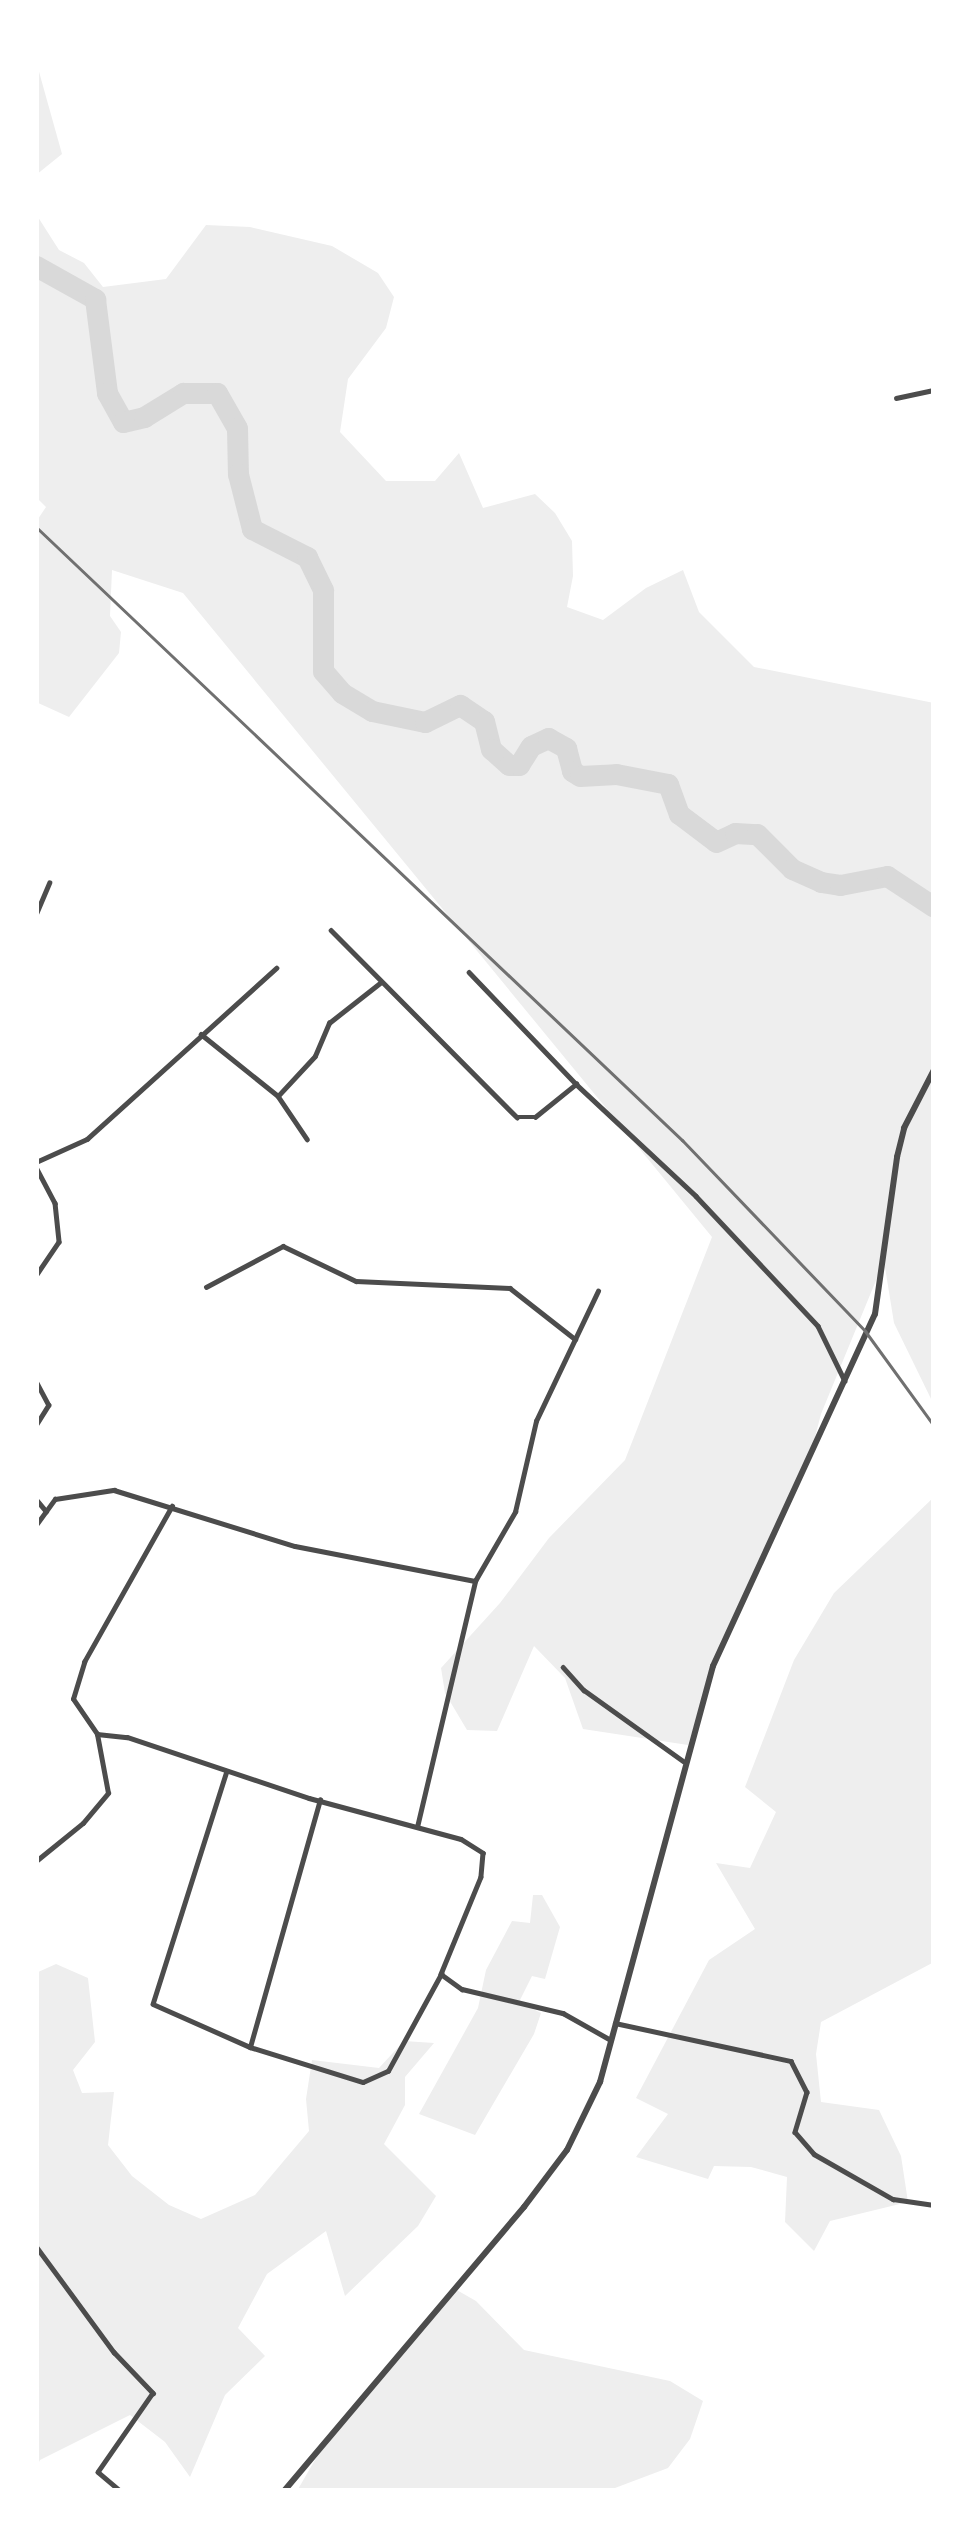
<!DOCTYPE html>
<style>
body{margin:0}
#map{position:relative;width:970px;height:2527px;overflow:hidden;background:#fff;font-family:"Space Grotesk",sans-serif}
div>[style]{position:absolute}
[style*='--x']{left:calc(var(--x)*1px);top:calc(var(--y)*1px);width:calc(var(--w)*1px);rotate:calc(var(--a)*1deg)}
.green>*{inset:0;background:#eee}
.river>*{height:21px;margin:-10.5px;padding:0 10.5px;transform-origin:10.5px;border-radius:10.5px;background:#d9d9d9}
.minor>*{height:4.5px;margin:-2.25px;padding:0 2.25px;transform-origin:2.25px;border-radius:2.25px;background:#4c4c4c}
.tertiary>*{height:6px;margin:-3px;padding:0 3px;transform-origin:3px;border-radius:3px;background:#4c4c4c}
.rail>*{height:3px;margin:-1.5px;padding:0 1.5px;transform-origin:1.5px;border-radius:1.5px;background:#707070}
span{translate:-50% -50%;white-space:nowrap;text-align:center;line-height:1.15;-webkit-text-stroke:12px #fff;paint-order:stroke}
.frame{position:absolute;inset:0;border:39px solid #fff;pointer-events:none}
</style>
<div id="map">
<div class="green">
<i style="clip-path:polygon(36px 61px,62px 154px,36px 175px)"></i>
<i style="clip-path:polygon(36px 214px,59px 250px,84px 263px,103px 287px,166px 279px,206px 225px,250px 227px,332px 246px,378px 273px,394px 297px,386px 328px,348px 379px,340px 432px,386px 481px,435px 481px,459px 453px,483px 508px,535px 494px,555px 513px,572px 541px,573px 576px,567px 607px,603px 620px,646px 588px,683px 570px,699px 612px,754px 667px,934px 703px,934px 1405px,894px 1323px,884px 1261px,821px 1414px,810px 1456px,713px 1666px,688px 1745px,583px 1729px,565px 1678px,534px 1646px,497px 1731px,467px 1730px,445px 1693px,441px 1668px,500px 1603px,549px 1538px,625px 1460px,712px 1237px,183px 593px,112px 570px,110px 616px,121px 632px,119px 653px,69px 717px,36px 702px,36px 522px,46px 507px,36px 497px)"></i>
<i style="clip-path:polygon(934px 1497px,934px 1962px,821px 2022px,816px 2054px,821px 2102px,879px 2110px,901px 2156px,908px 2202px,830px 2221px,814px 2251px,785px 2222px,787px 2177px,751px 2167px,714px 2166px,708px 2179px,636px 2157px,668px 2114px,636px 2098px,709px 1960px,755px 1929px,716px 1863px,750px 1868px,776px 1812px,745px 1787px,794px 1660px,834px 1593px)"></i>
<i style="clip-path:polygon(533px 1895px,542px 1895px,560px 1927px,545px 1979px,532px 1976px,519px 2002px,541px 2013px,534px 2034px,475px 2135px,419px 2114px,478px 2008px,486px 1970px,512px 1921px,530px 1923px)"></i>
<i style="clip-path:polygon(56px 1964px,88px 1978px,95px 2042px,73px 2070px,82px 2093px,114px 2092px,108px 2145px,132px 2176px,169px 2205px,201px 2219px,255px 2195px,309px 2131px,306px 2099px,312px 2060px,379px 2068px,404px 2041px,434px 2043px,405px 2077px,405px 2105px,384px 2144px,436px 2196px,418px 2226px,345px 2296px,326px 2231px,267px 2274px,238px 2328px,265px 2356px,225px 2395px,190px 2477px,165px 2442px,130px 2415px,40px 2460px,36px 2468px,36px 1973px)"></i>
<i style="clip-path:polygon(455px 2289px,476px 2301px,524px 2350px,670px 2381px,703px 2401px,690px 2439px,668px 2468px,607px 2491px,297px 2491px,323px 2446px)"></i>
</div>
<div class="river">
<i style="--x:36;--y:266;--w:68;--a:29.2"></i>
<i style="--x:95;--y:299;--w:95;--a:82.7"></i>
<i style="--x:107;--y:393;--w:33;--a:61"></i>
<i style="--x:123;--y:422;--w:22;--a:-13"></i>
<i style="--x:144;--y:417;--w:46;--a:-31.6"></i>
<i style="--x:183;--y:393;--w:34;--a:0"></i>
<i style="--x:217;--y:393;--w:40;--a:60.3"></i>
<i style="--x:237;--y:428;--w:46;--a:88.8"></i>
<i style="--x:238;--y:474;--w:57;--a:75.7"></i>
<i style="--x:252;--y:529;--w:62;--a:27"></i>
<i style="--x:307;--y:557;--w:37;--a:64"></i>
<i style="--x:323;--y:590;--w:81;--a:90"></i>
<i style="--x:323;--y:671;--w:29;--a:49"></i>
<i style="--x:342;--y:693;--w:35;--a:31"></i>
<i style="--x:372;--y:711;--w:54;--a:11.7"></i>
<i style="--x:425;--y:722;--w:39;--a:-26"></i>
<i style="--x:460;--y:705;--w:29;--a:34"></i>
<i style="--x:484;--y:721;--w:29;--a:76"></i>
<i style="--x:491;--y:749;--w:24;--a:42"></i>
<i style="--x:509;--y:765;--w:10;--a:0"></i>
<i style="--x:519;--y:765;--w:22;--a:-58"></i>
<i style="--x:531;--y:746;--w:19;--a:-25"></i>
<i style="--x:548;--y:738;--w:21;--a:29"></i>
<i style="--x:566;--y:748;--w:24;--a:75"></i>
<i style="--x:572;--y:771;--w:9;--a:32"></i>
<i style="--x:580;--y:776;--w:36;--a:-3"></i>
<i style="--x:616;--y:774;--w:53;--a:10.9"></i>
<i style="--x:668;--y:784;--w:32;--a:70"></i>
<i style="--x:679;--y:814;--w:46;--a:37.1"></i>
<i style="--x:716;--y:842;--w:21;--a:-25"></i>
<i style="--x:735;--y:833;--w:22;--a:3"></i>
<i style="--x:757;--y:834;--w:49;--a:45"></i>
<i style="--x:792;--y:869;--w:32;--a:24"></i>
<i style="--x:821;--y:882;--w:19;--a:9"></i>
<i style="--x:840;--y:885;--w:48;--a:-10.8"></i>
<i style="--x:887;--y:876;--w:56;--a:33.4"></i>
</div>
<div class="minor">
<i style="--x:896;--y:398;--w:39;--a:-12"></i>
<i style="--x:36;--y:914;--w:34;--a:-67"></i>
<i style="--x:331;--y:930;--w:264;--a:45.2"></i>
<i style="--x:517;--y:1117;--w:18;--a:0"></i>
<i style="--x:535;--y:1117;--w:53;--a:-38.8"></i>
<i style="--x:469;--y:972;--w:155;--a:46.3"></i>
<i style="--x:576;--y:1084;--w:164;--a:43"></i>
<i style="--x:696;--y:1196;--w:178;--a:46.8"></i>
<i style="--x:818;--y:1326;--w:61;--a:63.9"></i>
<i style="--x:201;--y:1034;--w:99;--a:38.8"></i>
<i style="--x:278;--y:1096;--w:52;--a:56"></i>
<i style="--x:278;--y:1096;--w:54;--a:-47.2"></i>
<i style="--x:315;--y:1056;--w:36;--a:-67"></i>
<i style="--x:329;--y:1023;--w:65;--a:-38.1"></i>
<i style="--x:36;--y:1162;--w:56;--a:-24.3"></i>
<i style="--x:87;--y:1139;--w:255;--a:-42.1"></i>
<i style="--x:36;--y:1167;--w:41;--a:62.2"></i>
<i style="--x:55;--y:1203;--w:39;--a:84"></i>
<i style="--x:59;--y:1242;--w:41;--a:124.1"></i>
<i style="--x:206;--y:1287;--w:87;--a:-28"></i>
<i style="--x:283;--y:1246;--w:81;--a:25.6"></i>
<i style="--x:356;--y:1281;--w:154;--a:2.6"></i>
<i style="--x:510;--y:1288;--w:83;--a:38.1"></i>
<i style="--x:36;--y:1381;--w:27;--a:62"></i>
<i style="--x:49;--y:1405;--w:25;--a:122"></i>
<i style="--x:36;--y:1499;--w:16;--a:50"></i>
<i style="--x:36;--y:1525;--w:32;--a:-54"></i>
<i style="--x:55;--y:1499;--w:60;--a:-8.7"></i>
<i style="--x:114;--y:1490;--w:189;--a:17.2"></i>
<i style="--x:295;--y:1546;--w:183;--a:11"></i>
<i style="--x:563;--y:1667;--w:31;--a:48"></i>
<i style="--x:584;--y:1690;--w:122;--a:35.6"></i>
<i style="--x:97;--y:1734;--w:30;--a:6"></i>
<i style="--x:127;--y:1737;--w:192;--a:18.5"></i>
<i style="--x:309;--y:1798;--w:157;--a:15.1"></i>
<i style="--x:461;--y:1839;--w:26;--a:32"></i>
<i style="--x:483;--y:1853;--w:24;--a:95"></i>
<i style="--x:481;--y:1877;--w:105;--a:112.4"></i>
<i style="--x:441;--y:1974;--w:26;--a:36"></i>
<i style="--x:462;--y:1989;--w:104;--a:13.4"></i>
<i style="--x:563;--y:2013;--w:55;--a:29.4"></i>
<i style="--x:227;--y:1771;--w:244;--a:107.6"></i>
<i style="--x:153;--y:2004;--w:106;--a:23.9"></i>
<i style="--x:250;--y:2047;--w:118;--a:17.2"></i>
<i style="--x:363;--y:2082;--w:27;--a:-24"></i>
<i style="--x:388;--y:2071;--w:111;--a:-61.3"></i>
<i style="--x:417;--y:1827;--w:253;--a:-76.7"></i>
<i style="--x:475;--y:1581;--w:80;--a:-59.9"></i>
<i style="--x:515;--y:1512;--w:93;--a:-77"></i>
<i style="--x:536;--y:1421;--w:144;--a:-64.5"></i>
<i style="--x:36;--y:1861;--w:60;--a:-39"></i>
<i style="--x:83;--y:1823;--w:39;--a:-50"></i>
<i style="--x:108;--y:1793;--w:60;--a:-100.6"></i>
<i style="--x:97;--y:1734;--w:42;--a:-124.4"></i>
<i style="--x:73;--y:1699;--w:39;--a:-73"></i>
<i style="--x:84;--y:1662;--w:179;--a:-60.6"></i>
<i style="--x:615;--y:2023;--w:180;--a:12.2"></i>
<i style="--x:791;--y:2061;--w:35;--a:63"></i>
<i style="--x:807;--y:2092;--w:42;--a:106.7"></i>
<i style="--x:795;--y:2132;--w:29;--a:49"></i>
<i style="--x:814;--y:2154;--w:91;--a:29.7"></i>
<i style="--x:893;--y:2199;--w:41;--a:8.3"></i>
<i style="--x:250;--y:2047;--w:257;--a:-74.2"></i>
<i style="--x:36;--y:2246;--w:132;--a:53.7"></i>
<i style="--x:114;--y:2352;--w:57;--a:46.4"></i>
<i style="--x:153;--y:2393;--w:96;--a:124.8"></i>
<i style="--x:98;--y:2472;--w:30;--a:40"></i>
</div>
<div class="tertiary">
<i style="--x:284;--y:2491;--w:372;--a:-49.8"></i>
<i style="--x:524;--y:2207;--w:71;--a:-53"></i>
<i style="--x:567;--y:2150;--w:76;--a:-64.1"></i>
<i style="--x:600;--y:2082;--w:431;--a:-74.8"></i>
<i style="--x:713;--y:1666;--w:387;--a:-65.3"></i>
<i style="--x:875;--y:1314;--w:159;--a:-82"></i>
<i style="--x:897;--y:1157;--w:30;--a:-76"></i>
<i style="--x:904;--y:1128;--w:65;--a:-62.7"></i>
</div>
<div class="rail">
<i style="--x:36;--y:527;--w:891;--a:43.5"></i>
<i style="--x:682;--y:1140;--w:265;--a:46.2"></i>
<i style="--x:865;--y:1331;--w:117;--a:54"></i>
</div>
<div class="frame"></div>
</div>
